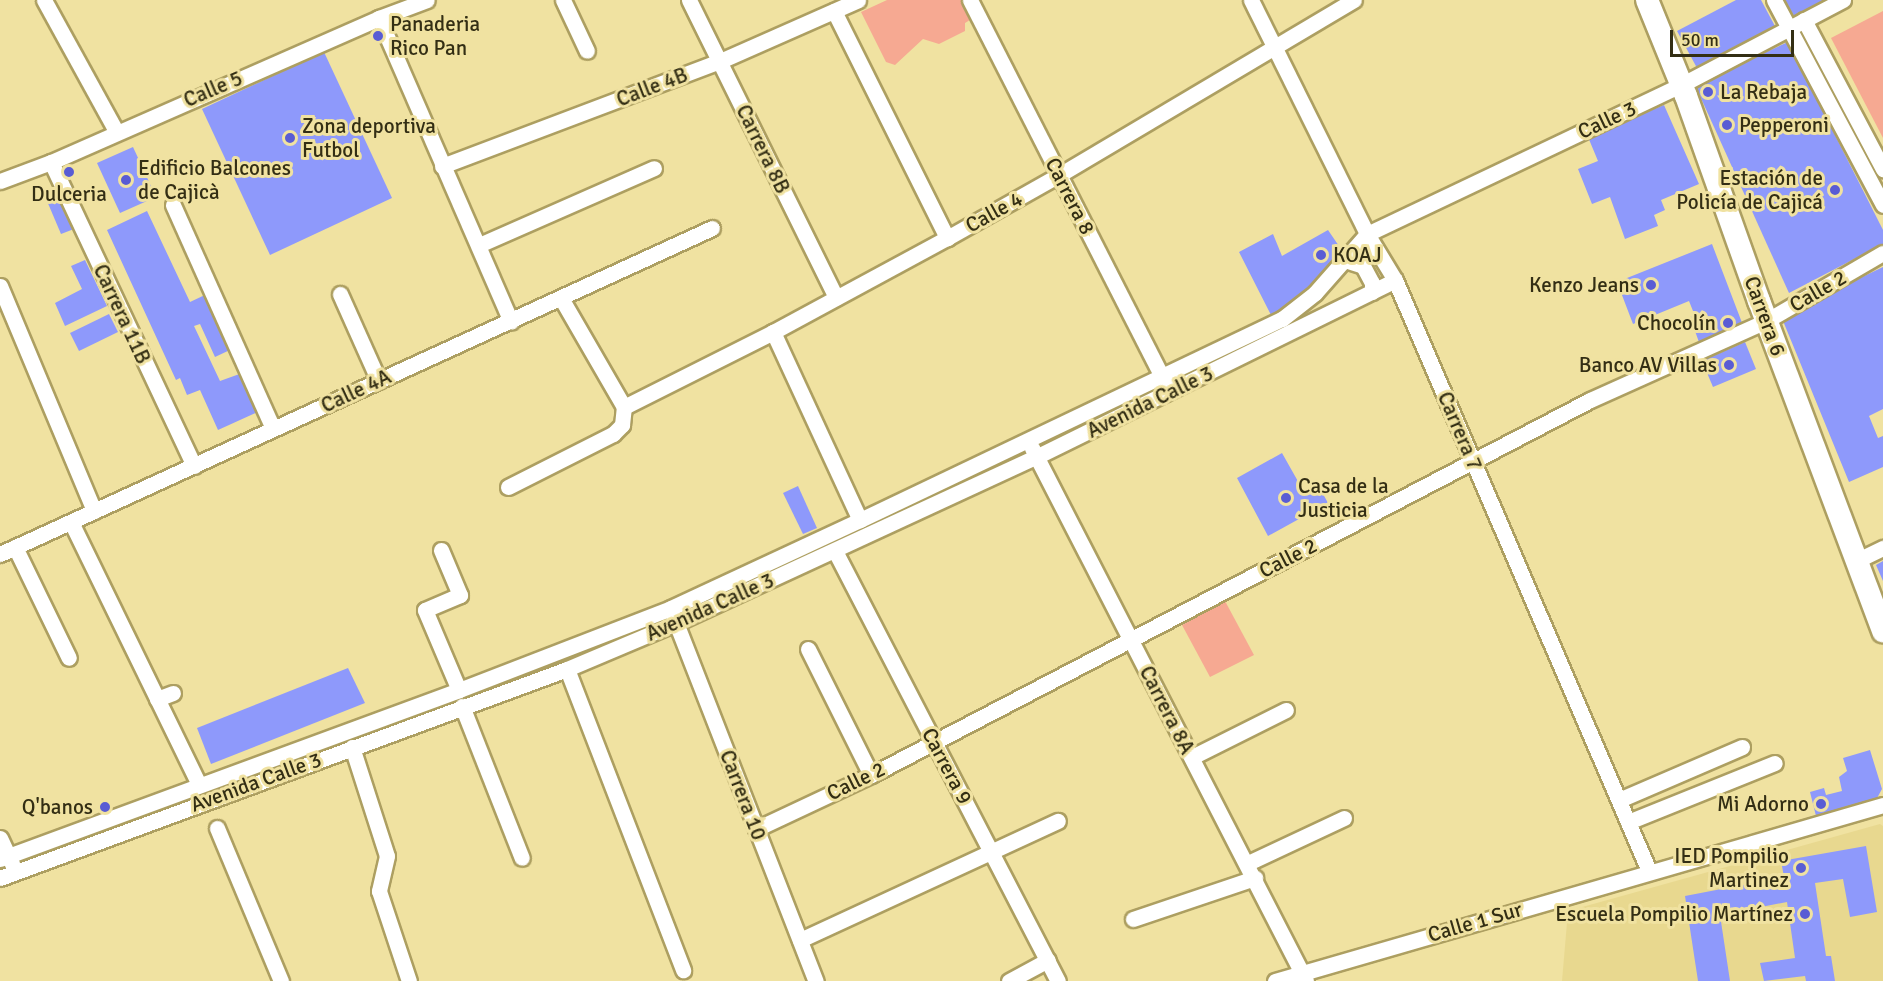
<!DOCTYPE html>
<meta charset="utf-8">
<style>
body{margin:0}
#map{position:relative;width:1883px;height:981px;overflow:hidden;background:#f0e2a1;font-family:Signika,sans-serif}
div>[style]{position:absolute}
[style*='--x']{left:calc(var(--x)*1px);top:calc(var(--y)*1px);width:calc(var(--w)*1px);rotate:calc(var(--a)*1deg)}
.built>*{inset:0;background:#e8d88f}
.green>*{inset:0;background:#f6a992}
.building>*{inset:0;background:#8e99fb}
.roads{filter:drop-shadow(2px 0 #ad9f61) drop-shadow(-2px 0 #ad9f61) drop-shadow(0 2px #ad9f61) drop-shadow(0 -2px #ad9f61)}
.street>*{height:15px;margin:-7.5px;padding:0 7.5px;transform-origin:7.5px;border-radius:7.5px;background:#fff}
.secondary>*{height:22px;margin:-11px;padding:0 11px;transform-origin:11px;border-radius:11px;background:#fff}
.dots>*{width:16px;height:16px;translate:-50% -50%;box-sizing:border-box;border:3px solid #f0e2a1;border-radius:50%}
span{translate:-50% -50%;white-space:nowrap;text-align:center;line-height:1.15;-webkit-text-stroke:6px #f0e2a1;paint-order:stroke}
.poi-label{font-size:21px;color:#332e14}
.left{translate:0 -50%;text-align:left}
.right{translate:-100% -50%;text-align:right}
.street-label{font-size:21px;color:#332e14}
.scale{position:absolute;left:1670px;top:30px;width:124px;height:27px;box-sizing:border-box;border:3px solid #332e14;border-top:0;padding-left:8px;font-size:18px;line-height:21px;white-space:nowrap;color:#332e14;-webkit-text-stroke:4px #f0e2a1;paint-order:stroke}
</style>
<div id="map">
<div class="built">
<i style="clip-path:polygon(1880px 824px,1883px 826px,1883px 981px,1562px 981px,1568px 911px)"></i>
</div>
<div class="green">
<i style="clip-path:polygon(887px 0,969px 0,978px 15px,965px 23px,965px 31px,939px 44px,923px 39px,895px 65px,886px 62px,861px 12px)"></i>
<i style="clip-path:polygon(1883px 11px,1883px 138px,1831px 38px)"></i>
<i style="clip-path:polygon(1225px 601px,1254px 655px,1210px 677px,1182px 625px)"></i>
</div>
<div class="building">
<i style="clip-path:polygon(1736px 0,1761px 0,1776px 28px,1697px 68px,1677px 31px)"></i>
<i style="clip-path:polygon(1785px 0,1824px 0,1794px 16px)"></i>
<i style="clip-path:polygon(1788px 42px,1883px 230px,1883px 244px,1789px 293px,1695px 85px)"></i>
<i style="clip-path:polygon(324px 52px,392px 198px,270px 255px,202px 109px)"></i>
<i style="clip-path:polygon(1664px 105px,1699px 184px,1661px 200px,1665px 210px,1654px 215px,1658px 226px,1625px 239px,1610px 197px,1592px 204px,1578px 169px,1598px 161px,1588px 137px)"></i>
<i style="clip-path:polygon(133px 147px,156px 197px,120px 213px,97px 163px)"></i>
<i style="clip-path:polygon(60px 196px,74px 229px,61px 234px,47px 201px)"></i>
<i style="clip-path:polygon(147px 211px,190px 302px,207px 294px,232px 349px,215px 357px,200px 324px,194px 326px,220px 381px,245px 372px,262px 410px,218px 430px,200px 390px,187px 395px,180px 378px,176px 380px,107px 230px)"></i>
<i style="clip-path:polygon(1328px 230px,1341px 249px,1329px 267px,1293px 303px,1273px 319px,1239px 252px,1273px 234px,1282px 256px)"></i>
<i style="clip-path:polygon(1712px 244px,1744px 328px,1700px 345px,1690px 317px,1695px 316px,1689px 301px,1633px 324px,1617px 282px)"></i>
<i style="clip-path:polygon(85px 260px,107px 306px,65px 326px,55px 303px,82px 289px,71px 266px)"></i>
<i style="clip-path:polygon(1883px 267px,1883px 409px,1869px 416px,1878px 438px,1883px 436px,1883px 467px,1849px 482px,1781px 316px)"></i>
<i style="clip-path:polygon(109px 314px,118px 332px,79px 351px,70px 333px)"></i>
<i style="clip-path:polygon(1745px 342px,1756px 369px,1713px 387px,1702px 361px)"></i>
<i style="clip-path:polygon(1282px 453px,1304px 492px,1318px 485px,1328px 503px,1268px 536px,1237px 478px)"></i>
<i style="clip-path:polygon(798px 486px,817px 528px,803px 534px,783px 493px)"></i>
<i style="clip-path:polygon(1883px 561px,1883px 581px,1876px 565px)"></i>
<i style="clip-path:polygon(348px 668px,365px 703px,211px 764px,197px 728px)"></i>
<i style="clip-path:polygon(1870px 750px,1882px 789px,1876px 800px,1816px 816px,1810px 792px,1824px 788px,1826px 795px,1842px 791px,1839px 777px,1847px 771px,1843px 758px)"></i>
<i style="clip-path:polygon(1866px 846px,1877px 912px,1850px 917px,1843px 879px,1815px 883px,1826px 956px,1831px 956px,1835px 981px,1806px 981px,1805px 976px,1764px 981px,1760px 963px,1795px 958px,1787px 902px,1720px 915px,1730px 981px,1698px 981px,1685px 896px,1784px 877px,1781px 861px)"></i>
</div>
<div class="roads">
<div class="street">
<i style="--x:44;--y:0;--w:149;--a:61.2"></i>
<i style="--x:563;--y:0;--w:56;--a:64.8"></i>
<i style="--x:689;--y:0;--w:332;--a:63.7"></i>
<i style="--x:970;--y:0;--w:431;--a:63"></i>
<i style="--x:1251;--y:0;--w:261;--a:63.6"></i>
<i style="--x:1367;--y:234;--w:54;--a:58.7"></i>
<i style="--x:1395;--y:280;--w:643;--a:66.74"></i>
<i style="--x:1774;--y:0;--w:232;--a:62"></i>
<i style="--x:834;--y:11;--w:254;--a:63.5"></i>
<i style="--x:379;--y:18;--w:331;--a:66.5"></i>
<i style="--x:1804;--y:20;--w:169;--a:62.1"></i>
<i style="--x:51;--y:162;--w:336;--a:64.8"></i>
<i style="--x:442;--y:166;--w:297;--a:-20.7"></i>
<i style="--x:720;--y:61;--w:151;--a:-23.8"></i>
<i style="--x:0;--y:181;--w:54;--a:-20.4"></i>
<i style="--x:51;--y:162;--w:358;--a:-23.7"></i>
<i style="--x:379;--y:18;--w:51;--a:-20.6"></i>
<i style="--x:173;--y:205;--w:245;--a:65.9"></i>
<i style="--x:479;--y:245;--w:191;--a:-23.7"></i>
<i style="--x:1345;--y:260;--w:19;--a:18"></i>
<i style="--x:1363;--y:266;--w:19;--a:62"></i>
<i style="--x:1372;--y:283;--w:9;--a:90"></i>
<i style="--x:0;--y:286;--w:244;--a:67.3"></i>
<i style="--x:340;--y:294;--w:95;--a:65.9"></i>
<i style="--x:561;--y:298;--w:126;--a:60"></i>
<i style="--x:773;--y:332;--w:207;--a:65.2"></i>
<i style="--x:624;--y:407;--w:167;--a:-26.7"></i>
<i style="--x:773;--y:332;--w:198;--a:-28.4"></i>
<i style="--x:947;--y:238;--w:129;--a:-29.4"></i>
<i style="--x:1059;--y:175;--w:343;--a:-30.7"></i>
<i style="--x:1032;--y:448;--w:599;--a:62.79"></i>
<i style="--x:508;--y:487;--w:118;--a:-26.8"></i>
<i style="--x:613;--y:434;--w:13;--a:-45"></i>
<i style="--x:622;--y:425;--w:18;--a:-84"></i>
<i style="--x:71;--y:522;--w:292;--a:64"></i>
<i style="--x:15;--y:547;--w:123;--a:64.1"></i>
<i style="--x:441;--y:550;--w:49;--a:67.1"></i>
<i style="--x:460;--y:595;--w:38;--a:157"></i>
<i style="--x:425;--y:610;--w:87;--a:67"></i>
<i style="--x:835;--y:551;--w:484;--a:62.6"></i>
<i style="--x:0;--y:554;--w:783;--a:-24.6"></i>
<i style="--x:1858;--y:560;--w:28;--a:-26"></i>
<i style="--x:673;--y:615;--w:393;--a:68.7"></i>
<i style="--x:808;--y:649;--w:141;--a:63.4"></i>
<i style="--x:567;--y:669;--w:323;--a:68.9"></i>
<i style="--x:157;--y:699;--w:17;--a:-21"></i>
<i style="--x:462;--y:706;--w:163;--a:68.5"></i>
<i style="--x:352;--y:747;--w:114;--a:72.2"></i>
<i style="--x:387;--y:856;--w:36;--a:103"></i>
<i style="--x:379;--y:891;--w:95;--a:71.6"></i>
<i style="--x:1192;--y:757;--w:105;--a:-26.6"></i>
<i style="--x:1619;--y:800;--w:134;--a:-23.3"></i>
<i style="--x:1628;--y:822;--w:158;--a:-21.9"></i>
<i style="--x:217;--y:828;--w:166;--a:67.3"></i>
<i style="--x:756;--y:829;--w:127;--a:-25.2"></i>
<i style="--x:871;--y:775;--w:811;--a:-27.54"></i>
<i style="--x:1590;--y:400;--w:193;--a:-24.2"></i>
<i style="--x:1766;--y:321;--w:135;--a:-30.2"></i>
<i style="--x:0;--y:838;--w:29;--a:65"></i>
<i style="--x:0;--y:859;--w:489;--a:-20.2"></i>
<i style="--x:459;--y:690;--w:227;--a:-21.1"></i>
<i style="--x:671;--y:608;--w:208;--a:-25"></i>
<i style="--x:860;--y:520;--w:467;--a:-25.5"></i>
<i style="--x:1282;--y:319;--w:42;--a:-38.2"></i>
<i style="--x:1315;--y:293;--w:79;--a:-48.6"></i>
<i style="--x:1367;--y:234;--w:348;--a:-25.4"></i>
<i style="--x:1681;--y:85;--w:183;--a:-27.7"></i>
<i style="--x:1248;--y:863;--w:106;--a:-25.1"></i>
<i style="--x:0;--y:878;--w:604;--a:-20.23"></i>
<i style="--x:567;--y:669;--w:118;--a:-22.9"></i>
<i style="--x:676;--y:623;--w:396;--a:-24.8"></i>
<i style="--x:1036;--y:457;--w:400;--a:-26.2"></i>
<i style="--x:1133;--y:919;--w:129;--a:-18.6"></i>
<i style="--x:800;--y:940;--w:284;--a:-24.8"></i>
<i style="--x:1009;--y:981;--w:44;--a:-28.3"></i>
<i style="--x:1275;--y:981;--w:633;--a:-16.14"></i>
</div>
<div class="secondary">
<i style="--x:1647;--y:0;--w:104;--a:67.9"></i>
<i style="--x:1686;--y:96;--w:218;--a:70.4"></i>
<i style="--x:1759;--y:301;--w:353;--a:69.4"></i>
</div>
</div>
<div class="dots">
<i style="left:378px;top:36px;background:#595cd4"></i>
<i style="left:1708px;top:92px;background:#595cd4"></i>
<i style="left:1727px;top:125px;background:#595cd4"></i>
<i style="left:290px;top:138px;background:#595cd4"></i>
<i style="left:69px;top:172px;background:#595cd4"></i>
<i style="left:126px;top:180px;background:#595cd4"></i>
<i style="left:1835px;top:190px;background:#595cd4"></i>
<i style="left:1321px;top:255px;background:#595cd4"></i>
<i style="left:1651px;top:285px;background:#595cd4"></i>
<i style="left:1728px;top:323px;background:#595cd4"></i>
<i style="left:1729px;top:365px;background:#595cd4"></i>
<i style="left:1286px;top:498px;background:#595cd4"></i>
<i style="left:1821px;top:804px;background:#595cd4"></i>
<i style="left:105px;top:807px;background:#595cd4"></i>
<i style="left:1801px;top:868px;background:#595cd4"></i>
<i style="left:1805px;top:914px;background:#595cd4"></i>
</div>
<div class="poi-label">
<span class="left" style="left:390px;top:36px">Panaderia<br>Rico Pan</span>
<span class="left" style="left:1720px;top:92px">La Rebaja</span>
<span class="left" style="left:1739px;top:125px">Pepperoni</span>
<span class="left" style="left:302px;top:138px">Zona deportiva<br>Futbol</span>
<span class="left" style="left:138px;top:180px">Edificio Balcones<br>de Cajicà</span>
<span class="right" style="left:1823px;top:190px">Estación de<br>Policía de Cajicá</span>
<span style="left:69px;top:194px">Dulceria</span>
<span class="left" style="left:1333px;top:255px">KOAJ</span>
<span class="right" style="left:1639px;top:285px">Kenzo Jeans</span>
<span class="right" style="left:1716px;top:323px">Chocolín</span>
<span class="right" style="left:1717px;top:365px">Banco AV Villas</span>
<span class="left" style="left:1298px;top:498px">Casa de la<br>Justicia</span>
<span class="right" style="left:1809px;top:804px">Mi Adorno</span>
<span class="right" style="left:93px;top:807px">Q'banos</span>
<span class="right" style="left:1789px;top:868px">IED Pompilio<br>Martinez</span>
<span class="right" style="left:1793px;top:914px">Escuela Pompilio Martínez</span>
</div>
<div class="street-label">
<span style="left:652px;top:87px;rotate:-21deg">Calle 4B</span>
<span style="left:213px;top:89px;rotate:-23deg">Calle 5</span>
<span style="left:1607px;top:120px;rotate:-25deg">Calle 3</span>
<span style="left:763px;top:149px;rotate:64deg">Carrera 8B</span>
<span style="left:1070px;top:196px;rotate:63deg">Carrera 8</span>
<span style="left:994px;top:212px;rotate:-29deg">Calle 4</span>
<span style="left:1818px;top:291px;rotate:-30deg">Calle 2</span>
<span style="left:122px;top:314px;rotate:65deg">Carrera 11B</span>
<span style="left:1765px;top:316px;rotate:70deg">Carrera 6</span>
<span style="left:356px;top:391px;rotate:-25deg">Calle 4A</span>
<span style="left:1150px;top:402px;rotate:-26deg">Avenida Calle 3</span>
<span style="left:1460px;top:431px;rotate:67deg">Carrera 7</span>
<span style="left:1288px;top:558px;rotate:-27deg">Calle 2</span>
<span style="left:710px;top:607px;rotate:-24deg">Avenida Calle 3</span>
<span style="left:1167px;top:710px;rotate:63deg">Carrera 8A</span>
<span style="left:947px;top:766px;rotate:62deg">Carrera 9</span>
<span style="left:856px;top:781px;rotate:-26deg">Calle 2</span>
<span style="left:256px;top:782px;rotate:-20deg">Avenida Calle 3</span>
<span style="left:743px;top:795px;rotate:69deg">Carrera 10</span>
<span style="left:1475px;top:922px;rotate:-16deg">Calle 1 Sur</span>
</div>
<div class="scale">50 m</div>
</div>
